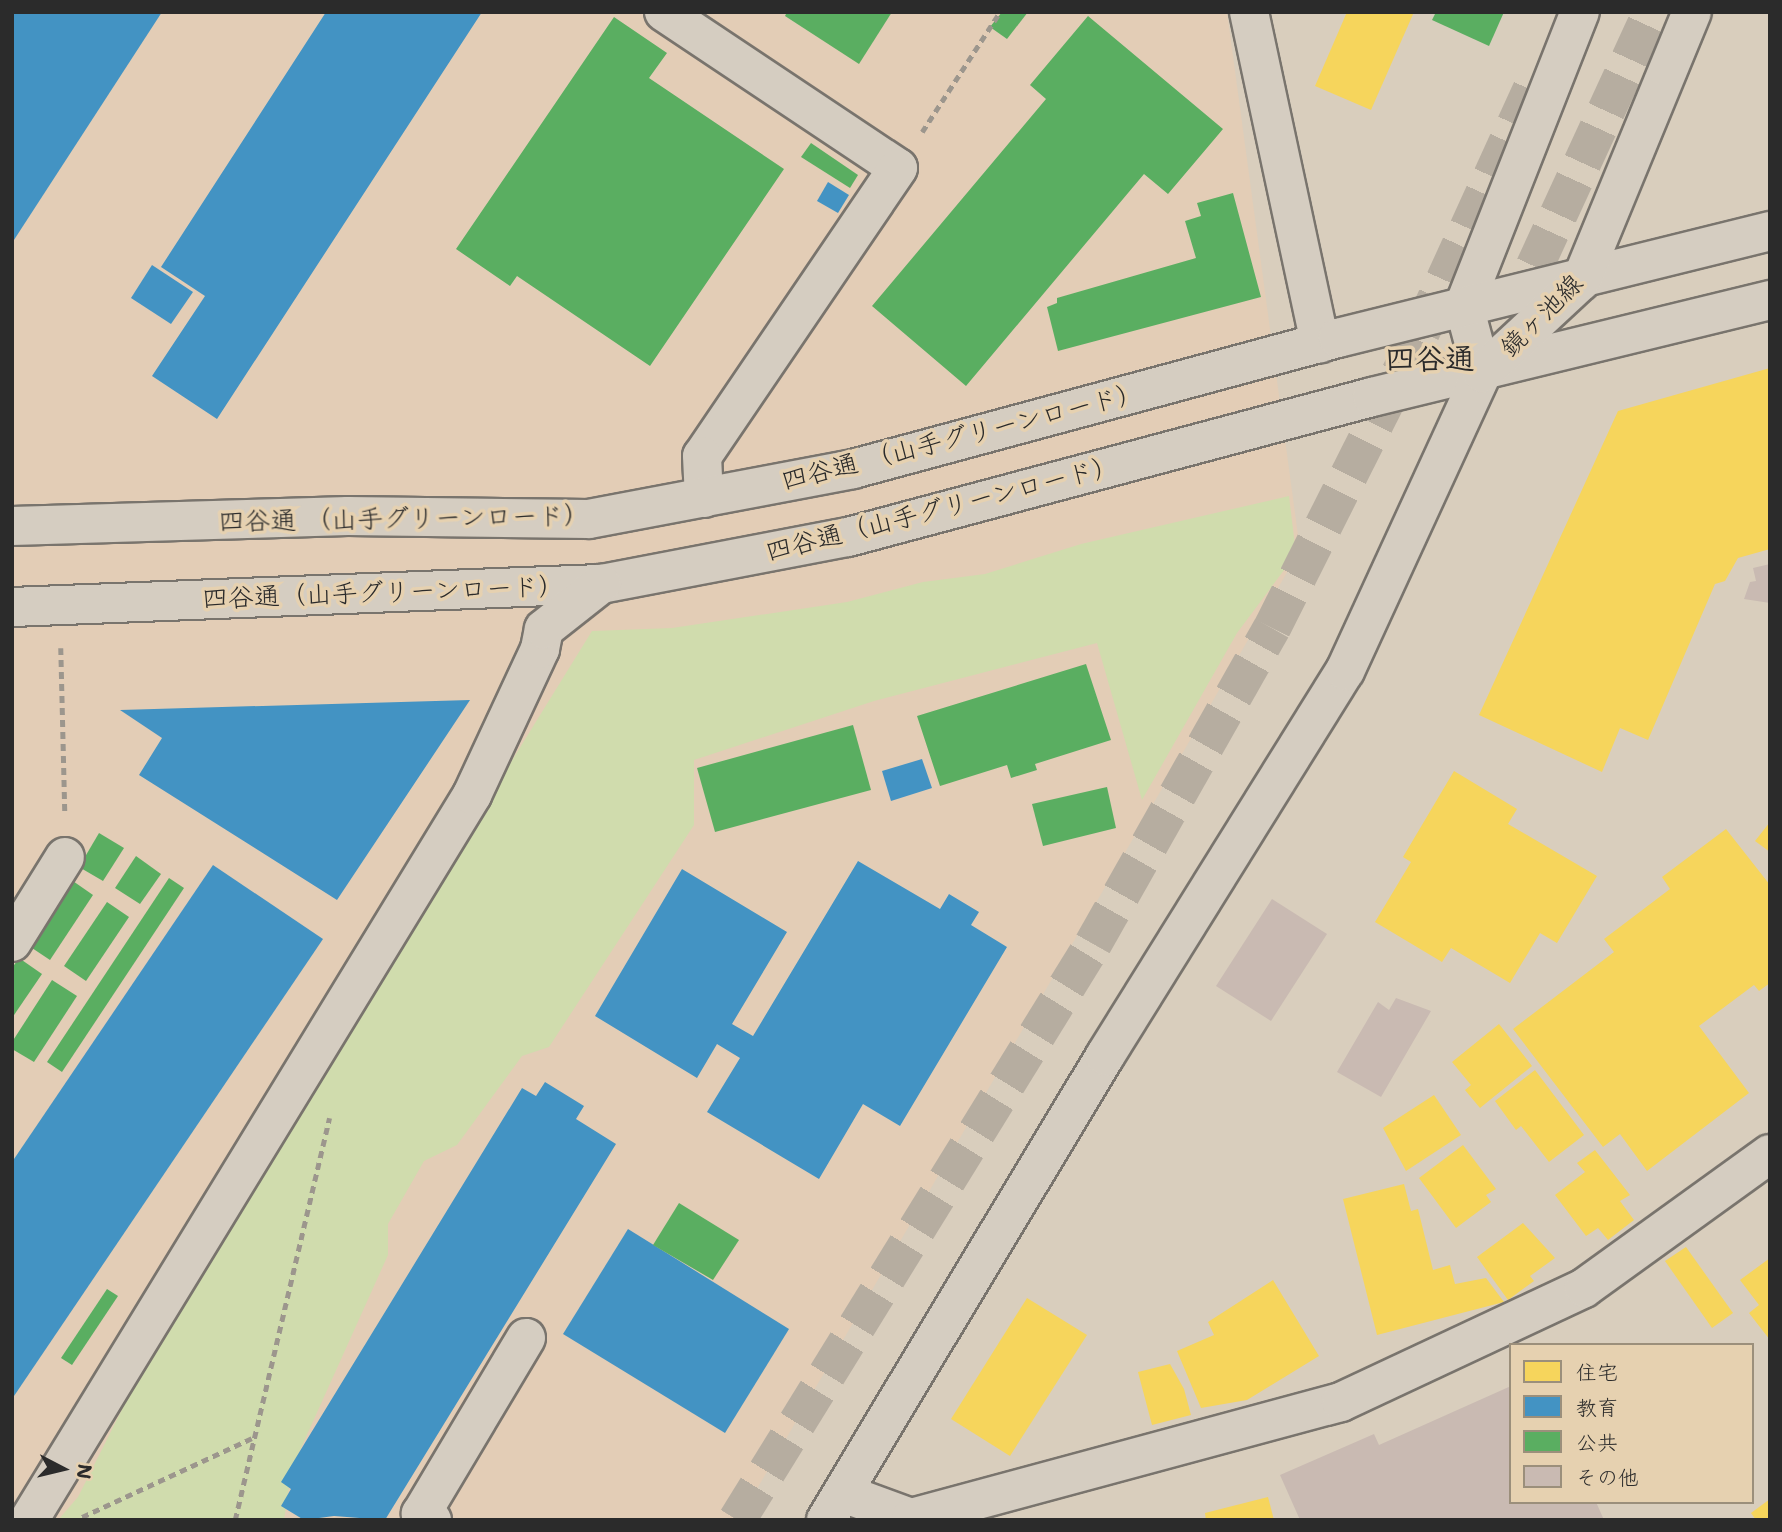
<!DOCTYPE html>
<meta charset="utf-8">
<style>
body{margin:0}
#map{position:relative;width:1782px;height:1532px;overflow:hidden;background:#d9cebd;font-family:"Shantell Sans","Klee One",sans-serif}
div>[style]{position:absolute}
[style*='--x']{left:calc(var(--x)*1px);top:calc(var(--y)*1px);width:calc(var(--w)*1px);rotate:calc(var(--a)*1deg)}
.built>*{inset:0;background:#e3cdb6}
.green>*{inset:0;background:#d0dcad}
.homes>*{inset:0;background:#f6d55c}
.schools>*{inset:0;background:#4393c3}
.public>*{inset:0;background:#5aae61}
.building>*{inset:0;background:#c9bab2}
.highway-tunnel>*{height:38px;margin-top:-19px;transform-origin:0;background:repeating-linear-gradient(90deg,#b6ada0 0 38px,transparent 0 57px)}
.path>*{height:4.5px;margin-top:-2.25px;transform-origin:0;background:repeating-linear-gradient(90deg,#9c968d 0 7px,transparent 0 12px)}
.roads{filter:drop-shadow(2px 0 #79746d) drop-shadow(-2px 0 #79746d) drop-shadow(0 2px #79746d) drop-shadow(0 -2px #79746d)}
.minor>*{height:38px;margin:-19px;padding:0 19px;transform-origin:19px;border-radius:19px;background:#d5cdc1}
span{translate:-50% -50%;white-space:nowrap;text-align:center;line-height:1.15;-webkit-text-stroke:7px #e6d1b0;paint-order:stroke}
.street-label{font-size:26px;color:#2b2b2b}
.quarter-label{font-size:30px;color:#2b2b2b;font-weight:700}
.frame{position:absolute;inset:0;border:14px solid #2b2b2b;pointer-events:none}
.legend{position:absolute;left:1509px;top:1343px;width:245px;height:161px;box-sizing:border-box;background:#e6d1b0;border:2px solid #9b8f7b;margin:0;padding:9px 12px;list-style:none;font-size:21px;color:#2b2b2b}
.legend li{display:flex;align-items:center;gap:14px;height:35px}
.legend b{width:35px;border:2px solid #9b8f7b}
.north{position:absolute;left:28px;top:1434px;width:70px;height:70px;-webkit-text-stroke:5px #e6d1b0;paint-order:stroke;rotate:97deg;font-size:19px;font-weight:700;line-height:28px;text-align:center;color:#2b2b2b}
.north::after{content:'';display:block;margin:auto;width:24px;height:32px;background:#2b2b2b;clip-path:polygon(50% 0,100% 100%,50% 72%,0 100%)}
</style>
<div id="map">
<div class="built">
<i style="clip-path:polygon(12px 12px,1227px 12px,1300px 550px,739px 1520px,12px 1520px)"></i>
</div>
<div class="green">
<i style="clip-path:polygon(1289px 496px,1296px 554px,1237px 633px,1142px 800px,1097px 643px,874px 701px,694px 760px,694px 825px,549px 1047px,522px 1056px,457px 1145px,424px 1161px,388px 1224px,388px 1255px,292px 1468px,284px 1520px,58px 1520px,78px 1497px,171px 1312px,592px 631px,672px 628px,847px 602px,923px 582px,985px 574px,1081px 544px)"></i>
</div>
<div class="homes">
<i style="clip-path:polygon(1347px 12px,1414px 12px,1371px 110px,1315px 86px)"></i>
<i style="clip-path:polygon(1770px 368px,1770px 549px,1738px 558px,1725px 581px,1715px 584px,1648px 740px,1620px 728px,1602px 772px,1479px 715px,1618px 411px)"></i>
<i style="clip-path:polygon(1454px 771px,1517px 809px,1508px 824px,1597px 876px,1557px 943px,1540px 933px,1510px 983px,1451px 948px,1442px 962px,1375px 922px,1411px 862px,1403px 857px)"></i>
<i style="clip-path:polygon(1770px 822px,1770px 852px,1755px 841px)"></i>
<i style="clip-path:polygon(1726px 829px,1770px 885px,1770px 983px,1759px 991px,1754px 985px,1699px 1026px,1749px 1093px,1647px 1171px,1620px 1134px,1603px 1147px,1513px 1029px,1614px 952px,1604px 939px,1670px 889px,1662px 877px)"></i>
<i style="clip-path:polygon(1499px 1024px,1532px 1066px,1480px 1108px,1465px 1090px,1471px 1085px,1452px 1062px)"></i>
<i style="clip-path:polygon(1535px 1070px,1584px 1135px,1549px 1162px,1521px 1126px,1516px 1130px,1495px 1101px)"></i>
<i style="clip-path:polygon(1434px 1095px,1461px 1135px,1406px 1171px,1383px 1128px)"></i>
<i style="clip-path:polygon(1463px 1145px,1496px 1189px,1486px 1195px,1491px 1202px,1456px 1228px,1419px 1178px)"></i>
<i style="clip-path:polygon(1595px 1150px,1630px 1195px,1620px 1201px,1634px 1220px,1608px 1240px,1598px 1228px,1586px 1236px,1555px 1195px,1585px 1172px,1577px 1163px)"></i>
<i style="clip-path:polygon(1404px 1184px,1411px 1211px,1418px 1209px,1433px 1270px,1450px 1265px,1455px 1284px,1486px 1278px,1504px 1302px,1377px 1335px,1343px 1199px)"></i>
<i style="clip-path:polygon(1523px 1223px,1555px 1258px,1530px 1276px,1534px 1281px,1508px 1300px,1477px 1257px)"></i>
<i style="clip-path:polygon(1686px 1247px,1733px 1313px,1712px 1328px,1665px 1261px)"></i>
<i style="clip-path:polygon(1770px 1258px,1770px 1340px,1749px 1313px,1759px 1305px,1740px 1280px)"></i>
<i style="clip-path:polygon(1273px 1280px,1319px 1356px,1247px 1400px,1201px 1408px,1177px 1351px,1214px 1335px,1208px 1322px)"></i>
<i style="clip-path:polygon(1027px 1298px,1087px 1335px,1010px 1456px,951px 1419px)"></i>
<i style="clip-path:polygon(1170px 1364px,1184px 1389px,1191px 1415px,1152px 1425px,1138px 1372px)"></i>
<i style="clip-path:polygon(1268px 1497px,1274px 1520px,1206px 1520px,1205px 1513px)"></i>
<i style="clip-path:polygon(1770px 1499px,1770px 1520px,1756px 1520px,1751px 1513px)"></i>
</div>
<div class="schools">
<i style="clip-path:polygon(12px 12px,162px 12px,12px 243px)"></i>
<i style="clip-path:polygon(326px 12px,482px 12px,217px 419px,152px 376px,205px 296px,161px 267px)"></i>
<i style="clip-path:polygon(828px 182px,849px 195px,838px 213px,817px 201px)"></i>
<i style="clip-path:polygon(152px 265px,193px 292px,171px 324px,131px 298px)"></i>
<i style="clip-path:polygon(470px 700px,337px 900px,139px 775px,162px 738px,120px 710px)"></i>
<i style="clip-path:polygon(922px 759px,932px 788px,891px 801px,882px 771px)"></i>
<i style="clip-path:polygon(858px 861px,940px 909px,949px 894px,979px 912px,971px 925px,1007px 947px,900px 1126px,863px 1104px,819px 1179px,707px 1112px,740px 1058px,717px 1044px,697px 1078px,595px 1016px,682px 869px,787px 932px,732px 1024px,753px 1036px)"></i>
<i style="clip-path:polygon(213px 865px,323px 939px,12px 1399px,12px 1162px)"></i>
<i style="clip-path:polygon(545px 1082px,584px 1106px,576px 1119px,616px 1144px,385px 1520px,334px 1516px,304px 1520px,281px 1506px,291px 1489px,281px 1482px,522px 1088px,536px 1096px)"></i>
<i style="clip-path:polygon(628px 1229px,789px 1329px,725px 1433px,563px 1334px)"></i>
</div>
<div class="public">
<i style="clip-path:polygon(787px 12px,892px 12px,859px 64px,785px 16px)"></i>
<i style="clip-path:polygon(1002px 12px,1028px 12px,1007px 39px,990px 27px)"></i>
<i style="clip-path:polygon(1436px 12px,1504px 12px,1489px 46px,1432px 20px)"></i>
<i style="clip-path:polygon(1088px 16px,1223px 129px,1168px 194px,1144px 174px,966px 386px,872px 306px,1046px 99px,1030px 85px)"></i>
<i style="clip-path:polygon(614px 17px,667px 53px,649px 78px,784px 169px,650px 366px,517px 276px,510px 286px,456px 249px)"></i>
<i style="clip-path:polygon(811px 143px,858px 175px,850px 188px,801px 157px)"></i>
<i style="clip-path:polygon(1233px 193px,1261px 297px,1058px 351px,1047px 307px,1057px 303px,1057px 298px,1196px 258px,1185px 221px,1201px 216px,1197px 203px)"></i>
<i style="clip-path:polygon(1086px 664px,1111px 740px,1035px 764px,1037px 770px,1011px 778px,1007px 765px,940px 786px,917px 716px)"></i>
<i style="clip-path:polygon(853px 725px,871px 790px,715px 832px,697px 768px)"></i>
<i style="clip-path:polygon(1107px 787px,1116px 828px,1043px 846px,1032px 804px)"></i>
<i style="clip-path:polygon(99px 833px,124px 848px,103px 881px,79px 867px)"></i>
<i style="clip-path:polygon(136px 856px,161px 874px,140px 904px,115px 888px)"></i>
<i style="clip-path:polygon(169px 878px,184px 888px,62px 1072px,47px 1062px)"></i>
<i style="clip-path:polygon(70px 879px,93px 895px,50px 960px,26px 944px)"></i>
<i style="clip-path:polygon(107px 902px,129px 917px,86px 981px,64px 966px)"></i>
<i style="clip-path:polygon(19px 958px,42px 974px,12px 1018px,12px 968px)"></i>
<i style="clip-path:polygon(52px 980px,77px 996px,34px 1062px,12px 1049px,12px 1042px)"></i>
<i style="clip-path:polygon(679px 1203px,739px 1240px,713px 1280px,653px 1245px)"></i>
<i style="clip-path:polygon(107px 1289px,118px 1296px,72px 1365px,61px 1358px)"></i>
</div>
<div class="building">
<i style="clip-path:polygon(1770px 564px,1770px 603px,1744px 599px,1750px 582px,1756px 581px,1753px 568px)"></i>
<i style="clip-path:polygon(1272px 899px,1327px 934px,1271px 1021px,1216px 986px)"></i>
<i style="clip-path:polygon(1396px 998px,1431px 1011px,1381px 1097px,1337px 1072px,1378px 1002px,1389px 1010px)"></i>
<i style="clip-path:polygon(1511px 1386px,1511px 1502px,1596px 1502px,1604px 1520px,1300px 1520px,1280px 1475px,1374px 1434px,1379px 1445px)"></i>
</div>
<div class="highway-tunnel">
<i style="--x:1487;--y:370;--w:394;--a:-65.3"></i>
<i style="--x:737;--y:1520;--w:677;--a:-58.28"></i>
<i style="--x:1093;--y:944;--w:363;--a:-60.5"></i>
<i style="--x:1272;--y:628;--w:331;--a:-63.3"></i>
<i style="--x:1421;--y:332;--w:268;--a:-65.5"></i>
</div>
<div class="path">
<i style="--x:922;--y:132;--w:143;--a:-57"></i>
<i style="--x:61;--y:648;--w:166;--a:88.6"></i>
<i style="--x:82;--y:1517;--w:187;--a:-24.9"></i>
<i style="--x:235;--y:1520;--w:413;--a:-76.8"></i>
</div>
<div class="roads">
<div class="minor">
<i style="--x:664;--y:12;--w:281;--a:33.7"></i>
<i style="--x:898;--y:168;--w:348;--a:124.2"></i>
<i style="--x:702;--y:456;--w:42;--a:87.3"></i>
<i style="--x:1249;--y:12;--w:339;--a:77.9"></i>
<i style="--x:1482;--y:373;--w:69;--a:-105"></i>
<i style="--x:1464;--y:306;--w:316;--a:-68.5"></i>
<i style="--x:12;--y:526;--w:336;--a:-1.7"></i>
<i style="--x:348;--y:516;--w:241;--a:0.7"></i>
<i style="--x:589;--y:519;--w:269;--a:-10.7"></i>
<i style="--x:853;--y:469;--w:502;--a:-15.12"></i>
<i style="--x:1338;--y:338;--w:445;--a:-13.9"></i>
<i style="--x:12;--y:607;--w:589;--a:-2.24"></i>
<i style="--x:601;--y:584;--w:251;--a:-10.8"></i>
<i style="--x:848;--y:537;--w:542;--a:-14.96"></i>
<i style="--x:1372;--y:397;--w:410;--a:-13.7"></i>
<i style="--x:12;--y:942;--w:100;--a:-58.1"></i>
<i style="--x:843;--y:1493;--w:72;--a:20.2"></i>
<i style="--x:911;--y:1518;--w:445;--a:-15.1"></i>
<i style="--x:1341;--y:1402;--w:268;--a:-25.1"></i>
<i style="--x:1584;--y:1288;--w:229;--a:-35.8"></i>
<i style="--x:29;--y:1520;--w:850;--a:-58.57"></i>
<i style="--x:472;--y:795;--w:161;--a:-65"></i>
<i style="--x:540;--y:649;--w:20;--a:-79"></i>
<i style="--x:544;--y:629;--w:73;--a:-38.3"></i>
<i style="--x:432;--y:1520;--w:13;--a:-151"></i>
<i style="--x:421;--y:1514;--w:205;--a:-59.2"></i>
<i style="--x:826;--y:1520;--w:541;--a:-58.98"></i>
<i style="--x:1105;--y:1056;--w:454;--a:-58.1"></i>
<i style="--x:1345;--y:671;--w:328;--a:-65.3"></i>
<i style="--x:1482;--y:373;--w:135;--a:-42.9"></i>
<i style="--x:1581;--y:281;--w:291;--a:-67.6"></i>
</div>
</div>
<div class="street-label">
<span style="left:1541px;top:315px;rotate:-45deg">鏡ヶ池線</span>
<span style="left:962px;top:436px;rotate:-14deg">四谷通 （山手グリーンロード）</span>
<span style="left:942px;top:508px;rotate:-14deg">四谷通（山手グリーンロード）</span>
<span style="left:404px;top:518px;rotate:-1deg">四谷通 （山手グリーンロード）</span>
<span style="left:383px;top:592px;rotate:-2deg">四谷通（山手グリーンロード）</span>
</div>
<div class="quarter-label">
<span style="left:1430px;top:359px">四谷通</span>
</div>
<div class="frame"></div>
<ul class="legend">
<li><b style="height:19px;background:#f6d55c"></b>住宅</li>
<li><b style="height:19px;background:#4393c3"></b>教育</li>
<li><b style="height:19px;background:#5aae61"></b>公共</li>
<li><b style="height:19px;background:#c9bab2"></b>その他</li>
</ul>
<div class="north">N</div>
</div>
